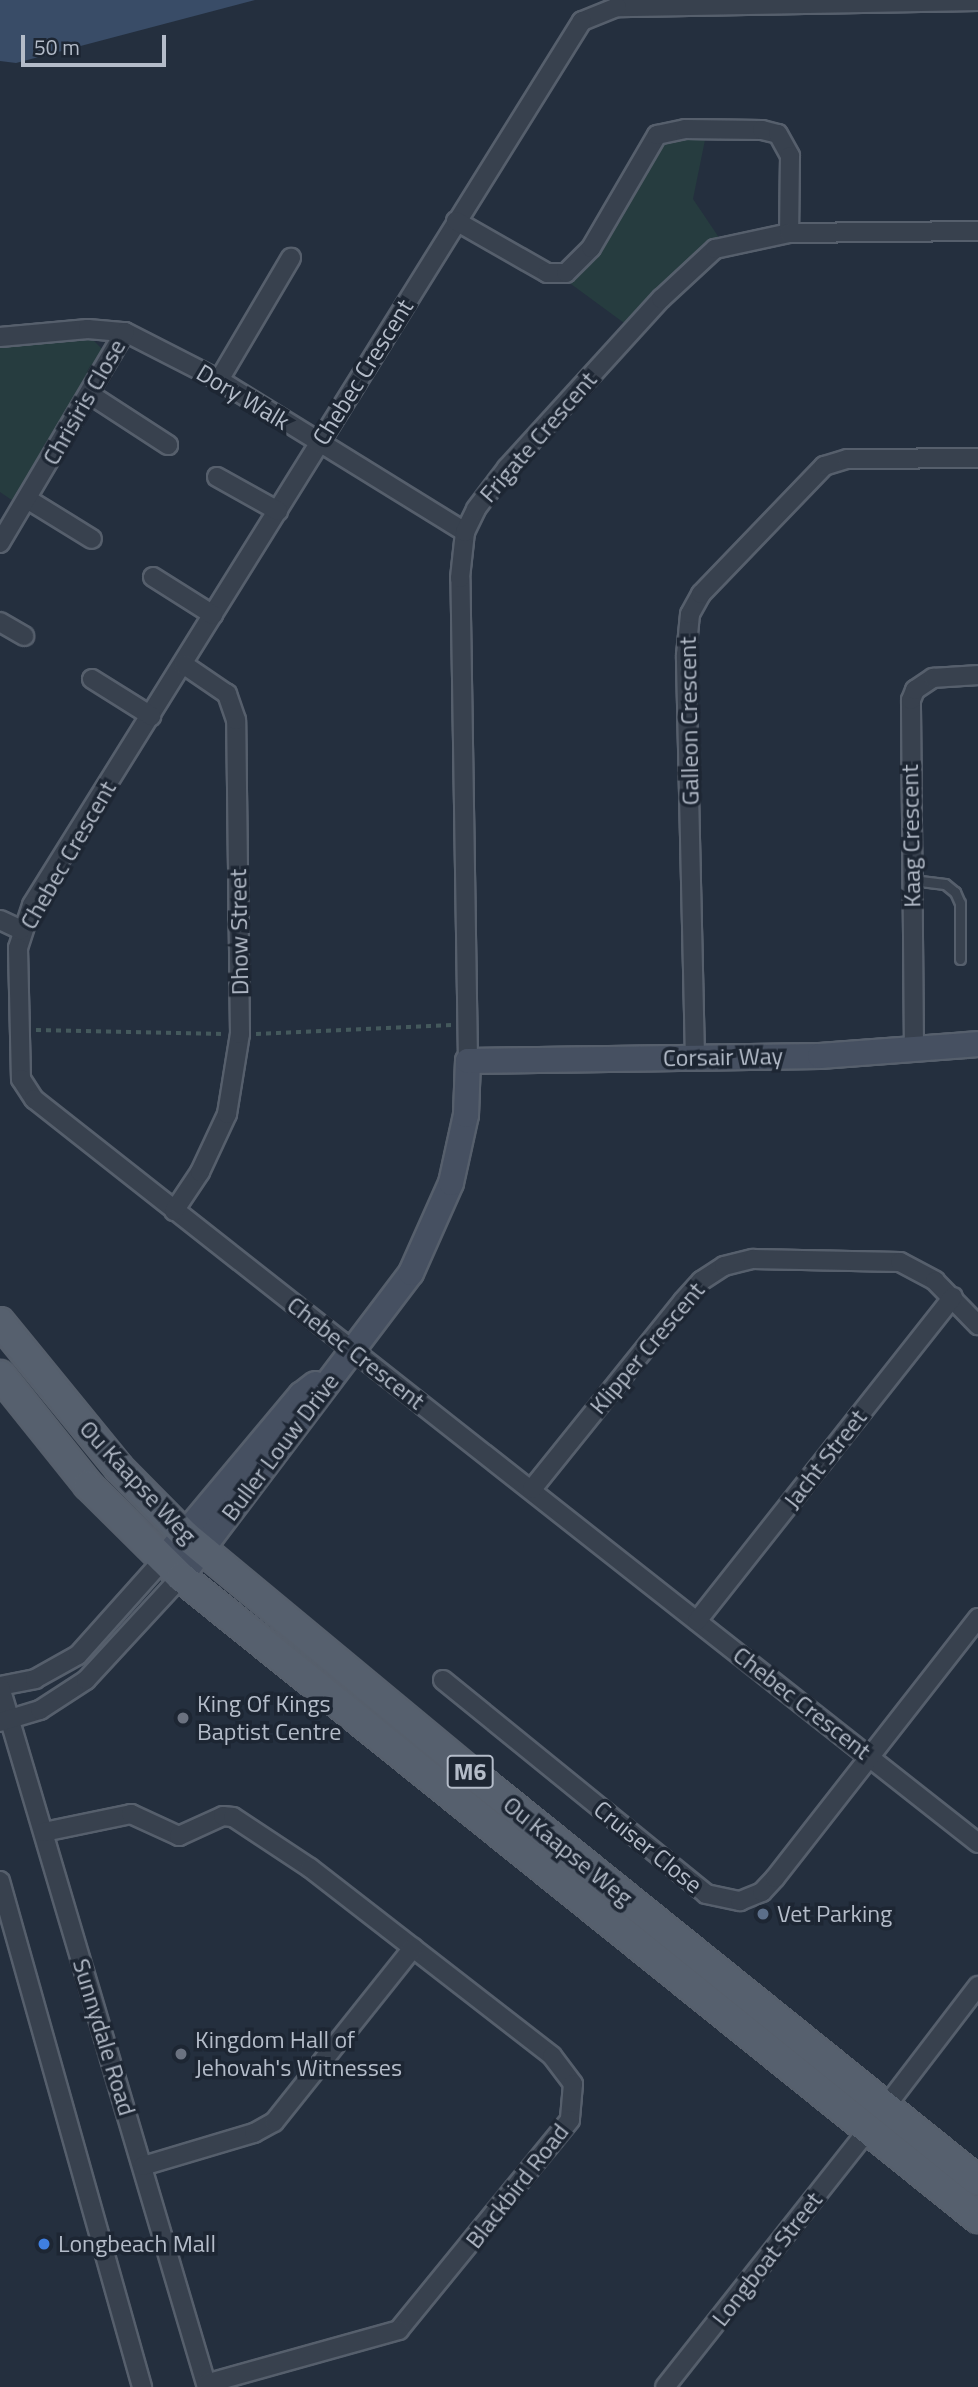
<!DOCTYPE html>
<style>
body{margin:0}
#map{position:relative;width:978px;height:2387px;overflow:hidden;background:#242f3e;font-family:"Titillium Web",sans-serif}
div>[style]{position:absolute}
[style*='--x']{left:calc(var(--x)*1px);top:calc(var(--y)*1px);width:calc(var(--w)*1px);rotate:calc(var(--a)*1deg)}
.green>*{inset:0;background:#263c3f}
.water>*{inset:0;background:#394c67}
.path>*{height:3.5px;margin-top:-1.75px;transform-origin:0;background:repeating-linear-gradient(90deg,#44595c 0 5px,transparent 0 10px)}
.roads{filter:drop-shadow(2px 0 #565f6c) drop-shadow(-2px 0 #565f6c) drop-shadow(0 2px #565f6c) drop-shadow(0 -2px #565f6c)}
.lane>*{height:9px;margin:-4.5px;padding:0 4.5px;transform-origin:4.5px;border-radius:4.5px;background:#38414e}
.street>*{height:18px;margin:-9px;padding:0 9px;transform-origin:9px;border-radius:9px;background:#38414e}
.secondary>*{height:24px;margin:-12px;padding:0 12px;transform-origin:12px;border-radius:12px;background:#465061}
.primary>*{height:28px;margin:-14px;padding:0 14px;transform-origin:14px;border-radius:14px;background:#56606e}
.dots>*{width:19px;height:19px;translate:-50% -50%;box-sizing:border-box;border:4px solid #1d2633;border-radius:50%}
span{translate:-50% -50%;white-space:nowrap;text-align:center;line-height:1.15;-webkit-text-stroke:7px #1d2633;paint-order:stroke}
.shield-label span{padding:2px 5px;background:#1d2633;border:2px solid;border-radius:5px;-webkit-text-stroke-width:0}
.shield-label{font-size:23px;color:#b4bcc9;font-weight:700}
.street-label{font-size:24px;color:#b4bcc9}
.poi-label{font-size:24px;color:#b4bcc9}
.left{translate:0 -50%;text-align:left}
.scale{position:absolute;left:21px;top:35px;width:145px;height:32px;box-sizing:border-box;border:4px solid #b4bcc9;border-top:0;padding-left:9px;font-size:21px;line-height:24px;white-space:nowrap;color:#b4bcc9;-webkit-text-stroke:5px #1d2633;paint-order:stroke}
</style>
<div id="map">
<div class="green">
<i style="clip-path:polygon(706px 135px,693px 199px,724px 245px,635px 331px,556px 273px,580px 263px,662px 136px)"></i>
<i style="clip-path:polygon(90px 337px,111px 358px,22px 507px,0 492px,0 342px)"></i>
</div>
<div class="water">
<i style="clip-path:polygon(0 0,255px 0,16px 63px,0 61px)"></i>
</div>
<div class="path">
<i style="--x:36;--y:1030;--w:188;--a:1.2"></i>
<i style="--x:256;--y:1034;--w:196;--a:-2.6"></i>
</div>
<div class="roads">
<div class="lane">
<i style="--x:912;--y:880;--w:33;--a:7"></i>
<i style="--x:945;--y:884;--w:13;--a:39"></i>
<i style="--x:955;--y:892;--w:12;--a:66"></i>
<i style="--x:960;--y:903;--w:56;--a:90"></i>
</div>
<div class="street">
<i style="--x:978;--y:1;--w:361;--a:179"></i>
<i style="--x:617;--y:7;--w:38;--a:158"></i>
<i style="--x:582;--y:21;--w:1041;--a:121.89"></i>
<i style="--x:32;--y:905;--w:45;--a:108"></i>
<i style="--x:18;--y:948;--w:131;--a:88.7"></i>
<i style="--x:21;--y:1079;--w:24;--a:57"></i>
<i style="--x:34;--y:1099;--w:1202;--a:38.24"></i>
<i style="--x:456;--y:221;--w:105;--a:29.7"></i>
<i style="--x:547;--y:273;--w:19;--a:0"></i>
<i style="--x:566;--y:273;--w:35;--a:-45"></i>
<i style="--x:591;--y:248;--w:131;--a:-59.7"></i>
<i style="--x:657;--y:135;--w:29;--a:-12"></i>
<i style="--x:685;--y:129;--w:77;--a:0.7"></i>
<i style="--x:762;--y:130;--w:16;--a:14"></i>
<i style="--x:778;--y:134;--w:25;--a:61"></i>
<i style="--x:790;--y:156;--w:77;--a:90.7"></i>
<i style="--x:0;--y:337;--w:88;--a:-5.2"></i>
<i style="--x:88;--y:329;--w:37;--a:5"></i>
<i style="--x:125;--y:332;--w:106;--a:27.1"></i>
<i style="--x:219;--y:380;--w:289;--a:31.7"></i>
<i style="--x:219;--y:380;--w:142;--a:-59.5"></i>
<i style="--x:91;--y:395;--w:92;--a:33"></i>
<i style="--x:217;--y:477;--w:70;--a:29.1"></i>
<i style="--x:27;--y:499;--w:76;--a:31.6"></i>
<i style="--x:0;--y:543;--w:245;--a:-59.4"></i>
<i style="--x:153;--y:577;--w:71;--a:32.3"></i>
<i style="--x:0;--y:622;--w:28;--a:30"></i>
<i style="--x:92;--y:679;--w:70;--a:32.1"></i>
<i style="--x:0;--y:920;--w:23;--a:25"></i>
<i style="--x:914;--y:1050;--w:350;--a:-90.5"></i>
<i style="--x:911;--y:700;--w:11;--a:-68"></i>
<i style="--x:915;--y:690;--w:22;--a:-34"></i>
<i style="--x:933;--y:678;--w:45;--a:-3.8"></i>
<i style="--x:695;--y:1058;--w:403;--a:-91.3"></i>
<i style="--x:686;--y:655;--w:41;--a:-84.4"></i>
<i style="--x:690;--y:614;--w:23;--a:-61"></i>
<i style="--x:701;--y:594;--w:178;--a:-46.1"></i>
<i style="--x:824;--y:466;--w:24;--a:-17"></i>
<i style="--x:847;--y:459;--w:131;--a:-0.4"></i>
<i style="--x:468;--y:1061;--w:483;--a:-90.9"></i>
<i style="--x:460;--y:578;--w:46;--a:-83.8"></i>
<i style="--x:465;--y:532;--w:25;--a:-64"></i>
<i style="--x:476;--y:509;--w:51;--a:-52.9"></i>
<i style="--x:507;--y:468;--w:229;--a:-47.7"></i>
<i style="--x:661;--y:299;--w:74;--a:-42.8"></i>
<i style="--x:715;--y:249;--w:76;--a:-12.2"></i>
<i style="--x:789;--y:233;--w:189;--a:-0.6"></i>
<i style="--x:174;--y:1211;--w:47;--a:-56.3"></i>
<i style="--x:200;--y:1172;--w:64;--a:-65"></i>
<i style="--x:227;--y:1114;--w:81;--a:-80.8"></i>
<i style="--x:240;--y:1034;--w:314;--a:-90.7"></i>
<i style="--x:236;--y:720;--w:28;--a:-109"></i>
<i style="--x:227;--y:694;--w:53;--a:-145.7"></i>
<i style="--x:532;--y:1489;--w:241;--a:-51.2"></i>
<i style="--x:683;--y:1301;--w:27;--a:-48"></i>
<i style="--x:701;--y:1281;--w:27;--a:-33"></i>
<i style="--x:724;--y:1266;--w:30;--a:-14"></i>
<i style="--x:753;--y:1259;--w:147;--a:1.2"></i>
<i style="--x:900;--y:1262;--w:40;--a:28"></i>
<i style="--x:935;--y:1281;--w:62;--a:45.7"></i>
<i style="--x:697;--y:1621;--w:413;--a:-51.7"></i>
<i style="--x:443;--y:1680;--w:339;--a:39.1"></i>
<i style="--x:706;--y:1894;--w:35;--a:12"></i>
<i style="--x:740;--y:1901;--w:24;--a:-22"></i>
<i style="--x:762;--y:1892;--w:19;--a:-47"></i>
<i style="--x:775;--y:1878;--w:330;--a:-52"></i>
<i style="--x:0;--y:1686;--w:36;--a:-11"></i>
<i style="--x:35;--y:1679;--w:49;--a:-29.2"></i>
<i style="--x:78;--y:1655;--w:126;--a:-48.2"></i>
<i style="--x:0;--y:1687;--w:730;--a:73.53"></i>
<i style="--x:0;--y:1722;--w:42;--a:-16.7"></i>
<i style="--x:40;--y:1710;--w:55;--a:-33.1"></i>
<i style="--x:86;--y:1680;--w:140;--a:-47.3"></i>
<i style="--x:44;--y:1832;--w:89;--a:-11.7"></i>
<i style="--x:131;--y:1814;--w:53;--a:24.6"></i>
<i style="--x:179;--y:1836;--w:48;--a:-24.4"></i>
<i style="--x:223;--y:1816;--w:10;--a:6"></i>
<i style="--x:233;--y:1817;--w:92;--a:33.5"></i>
<i style="--x:310;--y:1868;--w:306;--a:37.8"></i>
<i style="--x:552;--y:2056;--w:35;--a:53"></i>
<i style="--x:573;--y:2084;--w:36;--a:95"></i>
<i style="--x:570;--y:2120;--w:271;--a:129.2"></i>
<i style="--x:399;--y:2330;--w:200;--a:164.4"></i>
<i style="--x:0;--y:1881;--w:526;--a:74.32"></i>
<i style="--x:887;--y:2105;--w:150;--a:-52.6"></i>
<i style="--x:143;--y:2166;--w:116;--a:-16.6"></i>
<i style="--x:254;--y:2133;--w:23;--a:-29"></i>
<i style="--x:274;--y:2122;--w:223;--a:-51.4"></i>
<i style="--x:665;--y:2387;--w:328;--a:-51.7"></i>
</div>
<div class="secondary">
<i style="--x:162;--y:1561;--w:217;--a:-50.1"></i>
<i style="--x:301;--y:1395;--w:18;--a:-38"></i>
<i style="--x:181;--y:1577;--w:381;--a:-52.9"></i>
<i style="--x:411;--y:1273;--w:98;--a:-66"></i>
<i style="--x:451;--y:1183;--w:70;--a:-77.6"></i>
<i style="--x:466;--y:1115;--w:54;--a:-87.9"></i>
<i style="--x:468;--y:1061;--w:352;--a:-0.8"></i>
<i style="--x:820;--y:1056;--w:158;--a:-4.3"></i>
</div>
<div class="primary">
<i style="--x:0;--y:1322;--w:188;--a:50.8"></i>
<i style="--x:119;--y:1468;--w:94;--a:45.4"></i>
<i style="--x:185;--y:1535;--w:388;--a:39.7"></i>
<i style="--x:484;--y:1783;--w:634;--a:38.86"></i>
<i style="--x:0;--y:1375;--w:141;--a:51.3"></i>
<i style="--x:88;--y:1485;--w:131;--a:44.7"></i>
<i style="--x:181;--y:1577;--w:1023;--a:38.81"></i>
</div>
</div>
<div class="dots">
<i style="left:183px;top:1718px;background:#6b7280"></i>
<i style="left:763px;top:1914px;background:#5c6f8a"></i>
<i style="left:181px;top:2054px;background:#6b7280"></i>
<i style="left:44px;top:2244px;background:#3f7fe0"></i>
</div>
<div class="shield-label">
<span style="left:470px;top:1772px">M6</span>
</div>
<div class="street-label">
<span style="left:363px;top:372px;rotate:-58deg">Chebec Crescent</span>
<span style="left:243px;top:397px;rotate:31deg">Dory Walk</span>
<span style="left:84px;top:402px;rotate:-60deg">Chrisiris Close</span>
<span style="left:538px;top:437px;rotate:-49deg">Frigate Crescent</span>
<span style="left:689px;top:721px;rotate:-91deg">Galleon Crescent</span>
<span style="left:911px;top:836px;rotate:-91deg">Kaag Crescent</span>
<span style="left:68px;top:855px;rotate:-60deg">Chebec Crescent</span>
<span style="left:239px;top:932px;rotate:-91deg">Dhow Street</span>
<span style="left:723px;top:1057px;rotate:-1deg">Corsair Way</span>
<span style="left:647px;top:1348px;rotate:-50deg">Klipper Crescent</span>
<span style="left:356px;top:1353px;rotate:38deg">Chebec Crescent</span>
<span style="left:280px;top:1447px;rotate:-53deg">Buller Louw Drive</span>
<span style="left:825px;top:1459px;rotate:-52deg">Jacht Street</span>
<span style="left:138px;top:1482px;rotate:47deg">Ou Kaapse Weg</span>
<span style="left:802px;top:1703px;rotate:38deg">Chebec Crescent</span>
<span style="left:648px;top:1847px;rotate:39deg">Cruiser Close</span>
<span style="left:568px;top:1851px;rotate:39deg">Ou Kaapse Weg</span>
<span style="left:104px;top:2037px;rotate:73deg">Sunnydale Road</span>
<span style="left:517px;top:2186px;rotate:-52deg">Blackbird Road</span>
<span style="left:767px;top:2259px;rotate:-52deg">Longboat Street</span>
</div>
<div class="poi-label">
<span class="left" style="left:197px;top:1718px">King Of Kings<br>Baptist Centre</span>
<span class="left" style="left:777px;top:1914px">Vet Parking</span>
<span class="left" style="left:195px;top:2054px">Kingdom Hall of<br>Jehovah's Witnesses</span>
<span class="left" style="left:58px;top:2244px">Longbeach Mall</span>
</div>
<div class="scale">50 m</div>
</div>
